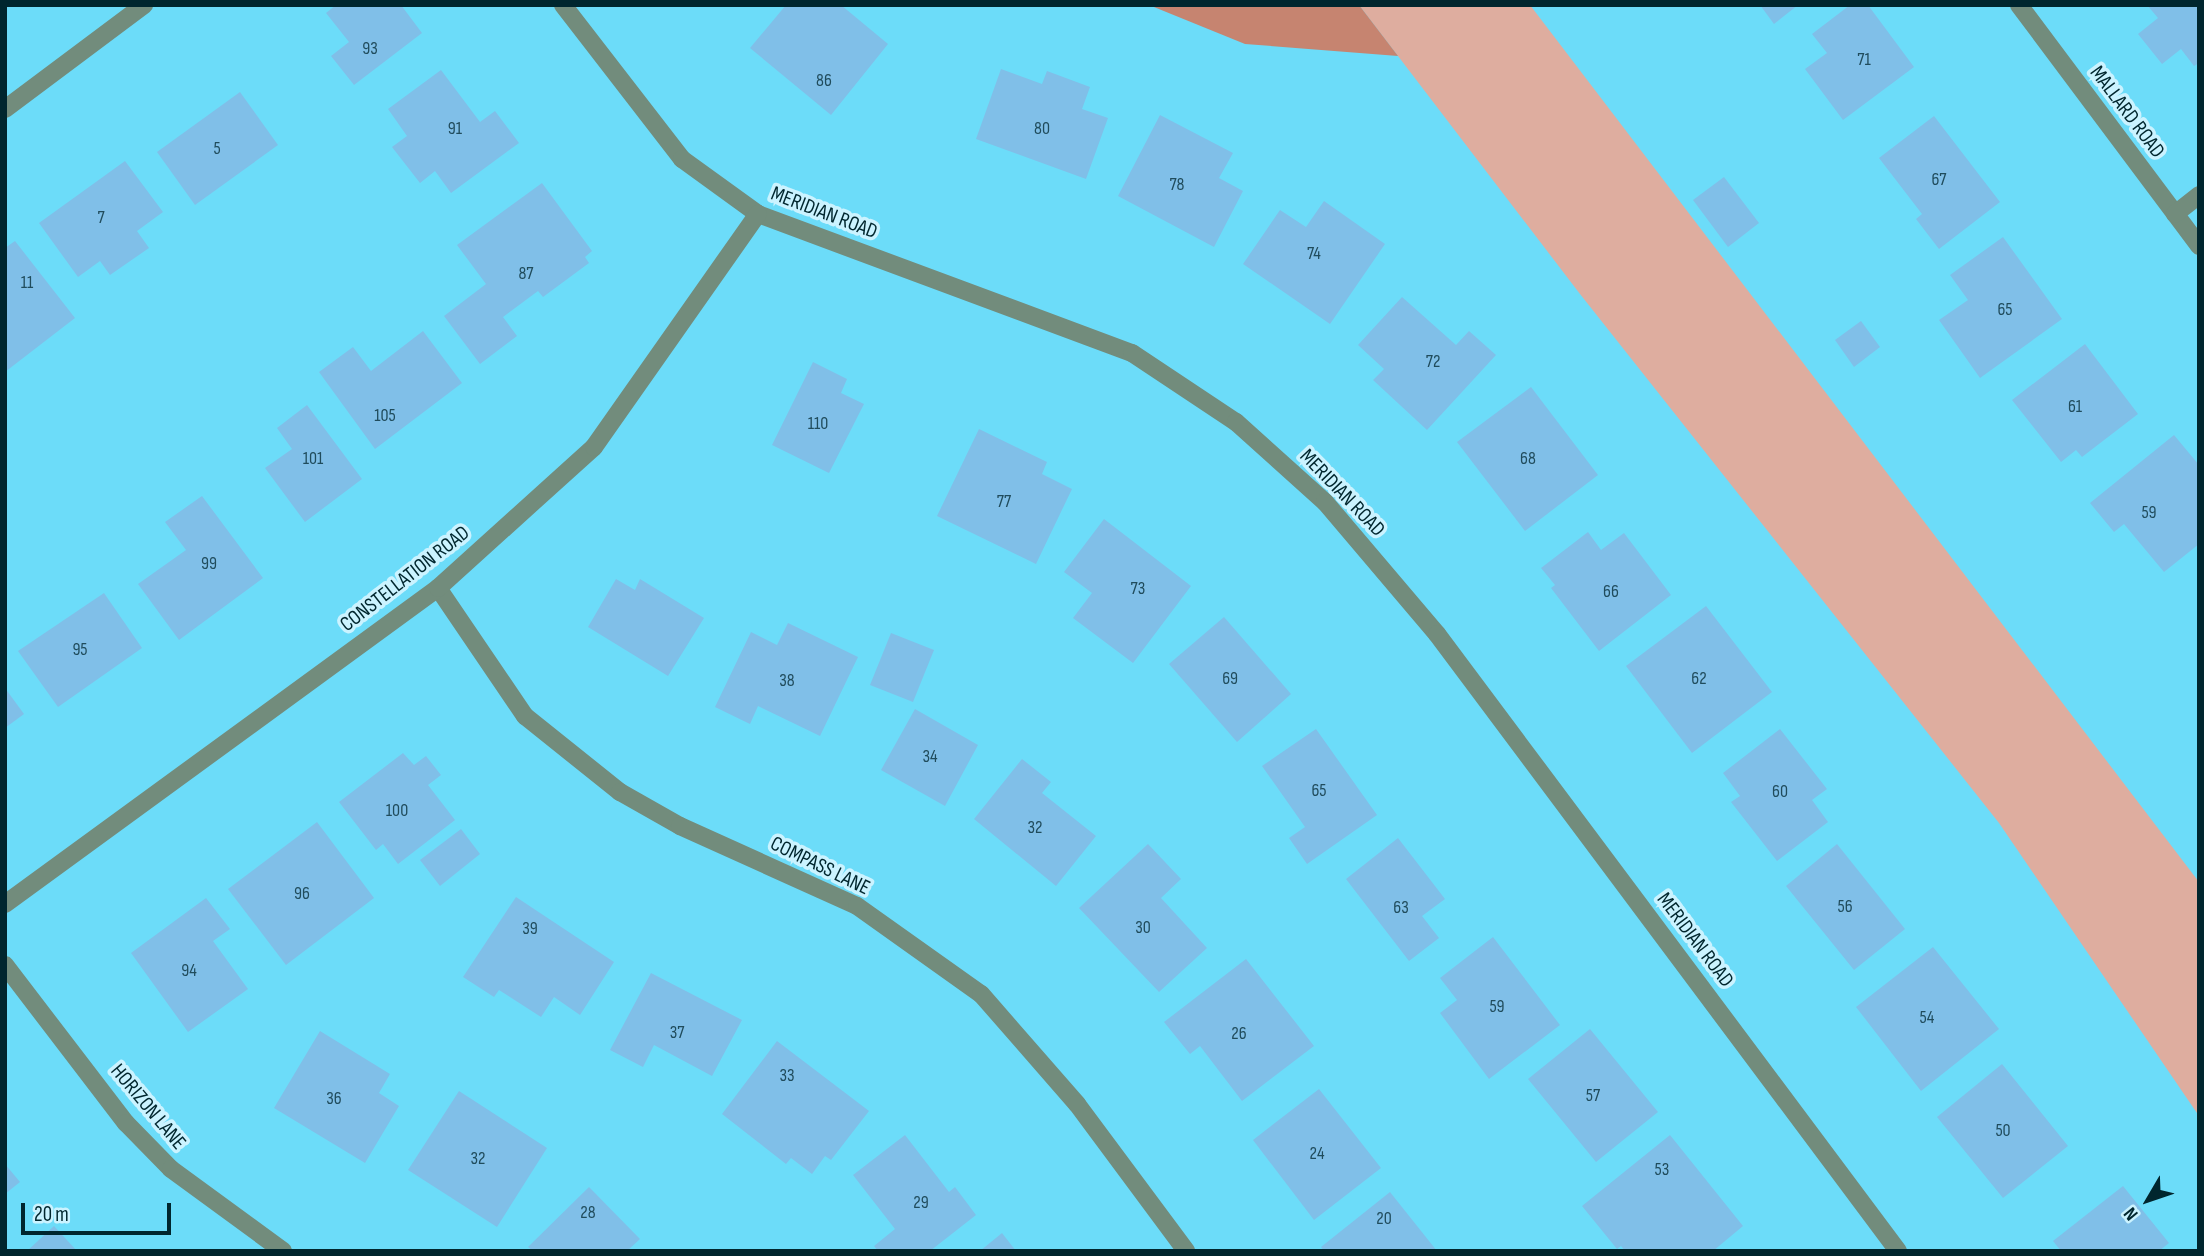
<!DOCTYPE html>
<style>
body{margin:0}
#map{position:relative;width:2204px;height:1256px;overflow:hidden;background:#6cdcf9;font-family:"Sofia Sans Condensed",sans-serif}
div>[style]{position:absolute}
[style*='--x']{left:calc(var(--x)*1px);top:calc(var(--y)*1px);width:calc(var(--w)*1px);rotate:calc(var(--a)*1deg)}
.green>*{inset:0;background:#dead9f}
.forest>*{inset:0;background:#c68470}
.building>*{inset:0;background:#80bfe8}
.street>*{height:18px;margin:-9px;padding:0 9px;transform-origin:9px;border-radius:9px;background:#728c7c}
span{translate:-50% -50%;white-space:nowrap;text-align:center;line-height:1.15;-webkit-text-stroke:7px #cbf3ff;paint-order:stroke}
.number-label{font-size:18px;color:#204c5c}
.number-label span{-webkit-text-stroke-width:0}
.street-label{font-size:21px;color:#00262e}
.frame{position:absolute;inset:0;border:7px solid #00262e;pointer-events:none}
.north{position:absolute;left:2113px;top:1165px;width:70px;height:70px;-webkit-text-stroke:5px #cbf3ff;paint-order:stroke;rotate:231deg;font-size:19px;font-weight:700;line-height:28px;text-align:center;color:#00262e}
.north::after{content:'';display:block;margin:auto;width:24px;height:32px;background:#00262e;clip-path:polygon(50% 0,100% 100%,50% 72%,0 100%)}
.scale{position:absolute;left:21px;top:1203px;width:150px;height:32px;box-sizing:border-box;border:4px solid #00262e;border-top:0;padding-left:9px;font-size:21px;line-height:24px;white-space:nowrap;color:#00262e;-webkit-text-stroke:5px #cbf3ff;paint-order:stroke}
</style>
<div id="map">
<div class="green">
<i style="clip-path:polygon(1359px 5px,1530px 5px,2199px 882px,2199px 1116px,1999px 823px,1580px 294px)"></i>
</div>
<div class="forest">
<i style="clip-path:polygon(1149px 5px,1359px 5px,1398px 56px,1245px 44px)"></i>
</div>
<div class="building">
<i style="clip-path:polygon(336px 5px,401px 5px,422px 33px,354px 85px,331px 56px,349px 42px,326px 13px)"></i>
<i style="clip-path:polygon(786px 5px,841px 5px,888px 44px,831px 115px,750px 48px)"></i>
<i style="clip-path:polygon(1760px 5px,1798px 5px,1774px 24px)"></i>
<i style="clip-path:polygon(1850px 5px,1868px 5px,1914px 67px,1843px 120px,1805px 69px,1827px 53px,1812px 34px)"></i>
<i style="clip-path:polygon(2147px 5px,2199px 5px,2199px 63px,2194px 66px,2181px 49px,2162px 64px,2138px 34px,2158px 18px)"></i>
<i style="clip-path:polygon(1001px 69px,1042px 84px,1047px 71px,1090px 87px,1082px 109px,1108px 118px,1086px 179px,976px 139px)"></i>
<i style="clip-path:polygon(441px 70px,480px 122px,495px 111px,519px 143px,451px 193px,435px 171px,420px 183px,392px 147px,407px 136px,388px 109px)"></i>
<i style="clip-path:polygon(240px 92px,278px 145px,195px 205px,157px 152px)"></i>
<i style="clip-path:polygon(1160px 115px,1233px 153px,1219px 178px,1243px 191px,1214px 247px,1118px 196px)"></i>
<i style="clip-path:polygon(1934px 116px,2000px 202px,1939px 249px,1916px 219px,1922px 214px,1879px 158px)"></i>
<i style="clip-path:polygon(125px 161px,163px 212px,137px 231px,149px 248px,110px 275px,100px 261px,78px 277px,39px 223px)"></i>
<i style="clip-path:polygon(1724px 177px,1759px 223px,1728px 247px,1693px 200px)"></i>
<i style="clip-path:polygon(542px 183px,592px 251px,585px 257px,589px 263px,543px 297px,538px 291px,503px 317px,517px 336px,480px 364px,444px 316px,486px 284px,457px 245px)"></i>
<i style="clip-path:polygon(1324px 201px,1385px 244px,1330px 324px,1243px 264px,1280px 210px,1306px 227px)"></i>
<i style="clip-path:polygon(2003px 237px,2062px 319px,1980px 378px,1939px 320px,1968px 300px,1950px 275px)"></i>
<i style="clip-path:polygon(15px 241px,75px 318px,5px 372px,5px 248px)"></i>
<i style="clip-path:polygon(1402px 297px,1456px 345px,1469px 331px,1496px 355px,1427px 430px,1373px 380px,1384px 369px,1358px 345px)"></i>
<i style="clip-path:polygon(1861px 321px,1880px 347px,1854px 367px,1835px 340px)"></i>
<i style="clip-path:polygon(423px 331px,462px 383px,375px 449px,319px 372px,353px 347px,371px 371px)"></i>
<i style="clip-path:polygon(2085px 344px,2138px 414px,2082px 457px,2076px 450px,2061px 462px,2012px 400px)"></i>
<i style="clip-path:polygon(813px 362px,847px 379px,841px 393px,864px 404px,829px 473px,772px 445px)"></i>
<i style="clip-path:polygon(1531px 387px,1598px 475px,1525px 531px,1457px 442px)"></i>
<i style="clip-path:polygon(307px 405px,362px 479px,305px 522px,265px 468px,292px 449px,277px 428px)"></i>
<i style="clip-path:polygon(979px 429px,1047px 462px,1042px 474px,1072px 489px,1036px 564px,937px 516px)"></i>
<i style="clip-path:polygon(2174px 435px,2199px 465px,2199px 544px,2164px 572px,2124px 524px,2114px 532px,2090px 503px)"></i>
<i style="clip-path:polygon(202px 496px,263px 578px,179px 640px,138px 584px,186px 550px,165px 522px)"></i>
<i style="clip-path:polygon(1104px 519px,1191px 586px,1133px 663px,1073px 618px,1092px 593px,1064px 572px)"></i>
<i style="clip-path:polygon(1588px 532px,1601px 550px,1624px 533px,1671px 595px,1599px 651px,1551px 588px,1555px 585px,1541px 568px)"></i>
<i style="clip-path:polygon(616px 579px,635px 590px,640px 579px,704px 618px,668px 676px,588px 627px)"></i>
<i style="clip-path:polygon(104px 593px,142px 648px,58px 707px,18px 651px)"></i>
<i style="clip-path:polygon(1706px 606px,1772px 692px,1692px 753px,1626px 666px)"></i>
<i style="clip-path:polygon(1224px 617px,1291px 694px,1237px 742px,1169px 664px)"></i>
<i style="clip-path:polygon(788px 623px,858px 657px,820px 736px,758px 706px,750px 724px,715px 707px,751px 632px,777px 645px)"></i>
<i style="clip-path:polygon(891px 633px,934px 650px,913px 702px,870px 685px)"></i>
<i style="clip-path:polygon(5px 688px,24px 714px,5px 728px)"></i>
<i style="clip-path:polygon(915px 709px,978px 745px,945px 806px,881px 770px)"></i>
<i style="clip-path:polygon(1316px 729px,1377px 815px,1307px 864px,1289px 838px,1305px 827px,1262px 766px)"></i>
<i style="clip-path:polygon(1780px 729px,1827px 789px,1812px 800px,1828px 822px,1777px 861px,1731px 802px,1740px 796px,1723px 773px)"></i>
<i style="clip-path:polygon(403px 753px,414px 765px,426px 756px,441px 775px,428px 785px,455px 820px,398px 864px,383px 844px,376px 850px,339px 802px)"></i>
<i style="clip-path:polygon(1022px 759px,1051px 782px,1042px 793px,1096px 836px,1056px 886px,974px 819px)"></i>
<i style="clip-path:polygon(317px 822px,374px 898px,286px 965px,228px 889px)"></i>
<i style="clip-path:polygon(461px 829px,480px 854px,440px 886px,420px 860px)"></i>
<i style="clip-path:polygon(1398px 838px,1445px 899px,1422px 916px,1439px 938px,1409px 961px,1346px 879px)"></i>
<i style="clip-path:polygon(1148px 844px,1181px 879px,1161px 898px,1207px 948px,1159px 992px,1079px 908px)"></i>
<i style="clip-path:polygon(1837px 844px,1905px 929px,1854px 970px,1786px 886px)"></i>
<i style="clip-path:polygon(516px 897px,614px 962px,580px 1015px,554px 997px,541px 1017px,499px 990px,494px 997px,463px 977px)"></i>
<i style="clip-path:polygon(206px 898px,230px 929px,213px 941px,248px 989px,188px 1032px,131px 953px)"></i>
<i style="clip-path:polygon(1493px 937px,1560px 1025px,1489px 1079px,1440px 1013px,1457px 1000px,1440px 978px)"></i>
<i style="clip-path:polygon(1933px 947px,1999px 1029px,1921px 1091px,1856px 1007px)"></i>
<i style="clip-path:polygon(1246px 959px,1314px 1046px,1242px 1101px,1200px 1046px,1190px 1054px,1164px 1022px)"></i>
<i style="clip-path:polygon(651px 973px,742px 1020px,712px 1076px,654px 1045px,643px 1067px,610px 1050px)"></i>
<i style="clip-path:polygon(1590px 1029px,1658px 1112px,1596px 1162px,1528px 1079px)"></i>
<i style="clip-path:polygon(320px 1031px,390px 1074px,379px 1093px,399px 1106px,365px 1163px,274px 1108px)"></i>
<i style="clip-path:polygon(777px 1041px,869px 1111px,831px 1160px,825px 1156px,812px 1174px,791px 1158px,786px 1164px,722px 1114px)"></i>
<i style="clip-path:polygon(2002px 1064px,2068px 1146px,2003px 1198px,1937px 1117px)"></i>
<i style="clip-path:polygon(1319px 1089px,1381px 1168px,1314px 1220px,1253px 1140px)"></i>
<i style="clip-path:polygon(459px 1091px,547px 1148px,497px 1227px,408px 1170px)"></i>
<i style="clip-path:polygon(905px 1135px,949px 1192px,955px 1187px,976px 1215px,930px 1251px,878px 1251px,874px 1246px,895px 1229px,853px 1175px)"></i>
<i style="clip-path:polygon(1670px 1135px,1743px 1226px,1713px 1251px,1625px 1251px,1621px 1246px,1617px 1249px,1582px 1206px)"></i>
<i style="clip-path:polygon(5px 1164px,20px 1182px,5px 1194px)"></i>
<i style="clip-path:polygon(2123px 1186px,2169px 1243px,2159px 1251px,2061px 1251px,2053px 1241px)"></i>
<i style="clip-path:polygon(589px 1187px,640px 1239px,627px 1251px,533px 1251px,528px 1247px)"></i>
<i style="clip-path:polygon(1390px 1192px,1437px 1251px,1324px 1251px,1321px 1247px)"></i>
<i style="clip-path:polygon(54px 1226px,77px 1251px,27px 1251px)"></i>
<i style="clip-path:polygon(1002px 1233px,1016px 1251px,980px 1251px)"></i>
</div>
<div class="street">
<i style="--x:563;--y:5;--w:195;--a:52.3"></i>
<i style="--x:682;--y:159;--w:94;--a:35.9"></i>
<i style="--x:758;--y:214;--w:399;--a:20.4"></i>
<i style="--x:1132;--y:353;--w:125;--a:33.6"></i>
<i style="--x:1236;--y:422;--w:120;--a:42"></i>
<i style="--x:1325;--y:502;--w:173;--a:49.7"></i>
<i style="--x:1437;--y:634;--w:770;--a:53.23"></i>
<i style="--x:2019;--y:5;--w:301;--a:53.2"></i>
<i style="--x:5;--y:109;--w:174;--a:-36.8"></i>
<i style="--x:2175;--y:214;--w:31;--a:-38"></i>
<i style="--x:438;--y:588;--w:155;--a:55.8"></i>
<i style="--x:525;--y:716;--w:122;--a:38.7"></i>
<i style="--x:620;--y:792;--w:69;--a:29.5"></i>
<i style="--x:680;--y:826;--w:194;--a:24.3"></i>
<i style="--x:857;--y:906;--w:152;--a:35.4"></i>
<i style="--x:981;--y:994;--w:146;--a:48.9"></i>
<i style="--x:1077;--y:1104;--w:183;--a:53.4"></i>
<i style="--x:5;--y:904;--w:536;--a:-36.12"></i>
<i style="--x:438;--y:588;--w:210;--a:-42.1"></i>
<i style="--x:594;--y:447;--w:285;--a:-54.9"></i>
<i style="--x:5;--y:965;--w:199;--a:52.6"></i>
<i style="--x:126;--y:1123;--w:64;--a:45.6"></i>
<i style="--x:171;--y:1169;--w:139;--a:36.2"></i>
</div>
<div class="number-label">
<span style="left:370px;top:49px">93</span>
<span style="left:1864px;top:60px">71</span>
<span style="left:824px;top:81px">86</span>
<span style="left:455px;top:129px">91</span>
<span style="left:1042px;top:129px">80</span>
<span style="left:217px;top:149px">5</span>
<span style="left:1939px;top:180px">67</span>
<span style="left:1177px;top:185px">78</span>
<span style="left:101px;top:218px">7</span>
<span style="left:1314px;top:254px">74</span>
<span style="left:526px;top:274px">87</span>
<span style="left:27px;top:283px">11</span>
<span style="left:2005px;top:310px">65</span>
<span style="left:1433px;top:362px">72</span>
<span style="left:2075px;top:407px">61</span>
<span style="left:385px;top:416px">105</span>
<span style="left:818px;top:424px">110</span>
<span style="left:313px;top:459px">101</span>
<span style="left:1528px;top:459px">68</span>
<span style="left:1004px;top:502px">77</span>
<span style="left:2149px;top:513px">59</span>
<span style="left:209px;top:564px">99</span>
<span style="left:1138px;top:589px">73</span>
<span style="left:1611px;top:592px">66</span>
<span style="left:80px;top:650px">95</span>
<span style="left:1230px;top:679px">69</span>
<span style="left:1699px;top:679px">62</span>
<span style="left:787px;top:681px">38</span>
<span style="left:930px;top:757px">34</span>
<span style="left:1319px;top:791px">65</span>
<span style="left:1780px;top:792px">60</span>
<span style="left:397px;top:811px">100</span>
<span style="left:1035px;top:828px">32</span>
<span style="left:302px;top:894px">96</span>
<span style="left:1845px;top:907px">56</span>
<span style="left:1401px;top:908px">63</span>
<span style="left:1143px;top:928px">30</span>
<span style="left:530px;top:929px">39</span>
<span style="left:189px;top:971px">94</span>
<span style="left:1497px;top:1007px">59</span>
<span style="left:1927px;top:1018px">54</span>
<span style="left:677px;top:1033px">37</span>
<span style="left:1239px;top:1034px">26</span>
<span style="left:787px;top:1076px">33</span>
<span style="left:1593px;top:1096px">57</span>
<span style="left:334px;top:1099px">36</span>
<span style="left:2003px;top:1131px">50</span>
<span style="left:1317px;top:1154px">24</span>
<span style="left:478px;top:1159px">32</span>
<span style="left:1662px;top:1170px">53</span>
<span style="left:921px;top:1203px">29</span>
<span style="left:588px;top:1213px">28</span>
<span style="left:1384px;top:1219px">20</span>
</div>
<div class="street-label">
<span style="left:2127px;top:112px;rotate:53deg">MALLARD ROAD</span>
<span style="left:824px;top:213px;rotate:21deg">MERIDIAN ROAD</span>
<span style="left:1342px;top:493px;rotate:46deg">MERIDIAN ROAD</span>
<span style="left:405px;top:579px;rotate:-38deg">CONSTELLATION ROAD</span>
<span style="left:820px;top:866px;rotate:26deg">COMPASS LANE</span>
<span style="left:1695px;top:940px;rotate:53deg">MERIDIAN ROAD</span>
<span style="left:148px;top:1107px;rotate:50deg">HORIZON LANE</span>
</div>
<div class="frame"></div>
<div class="north">N</div>
<div class="scale">20 m</div>
</div>
